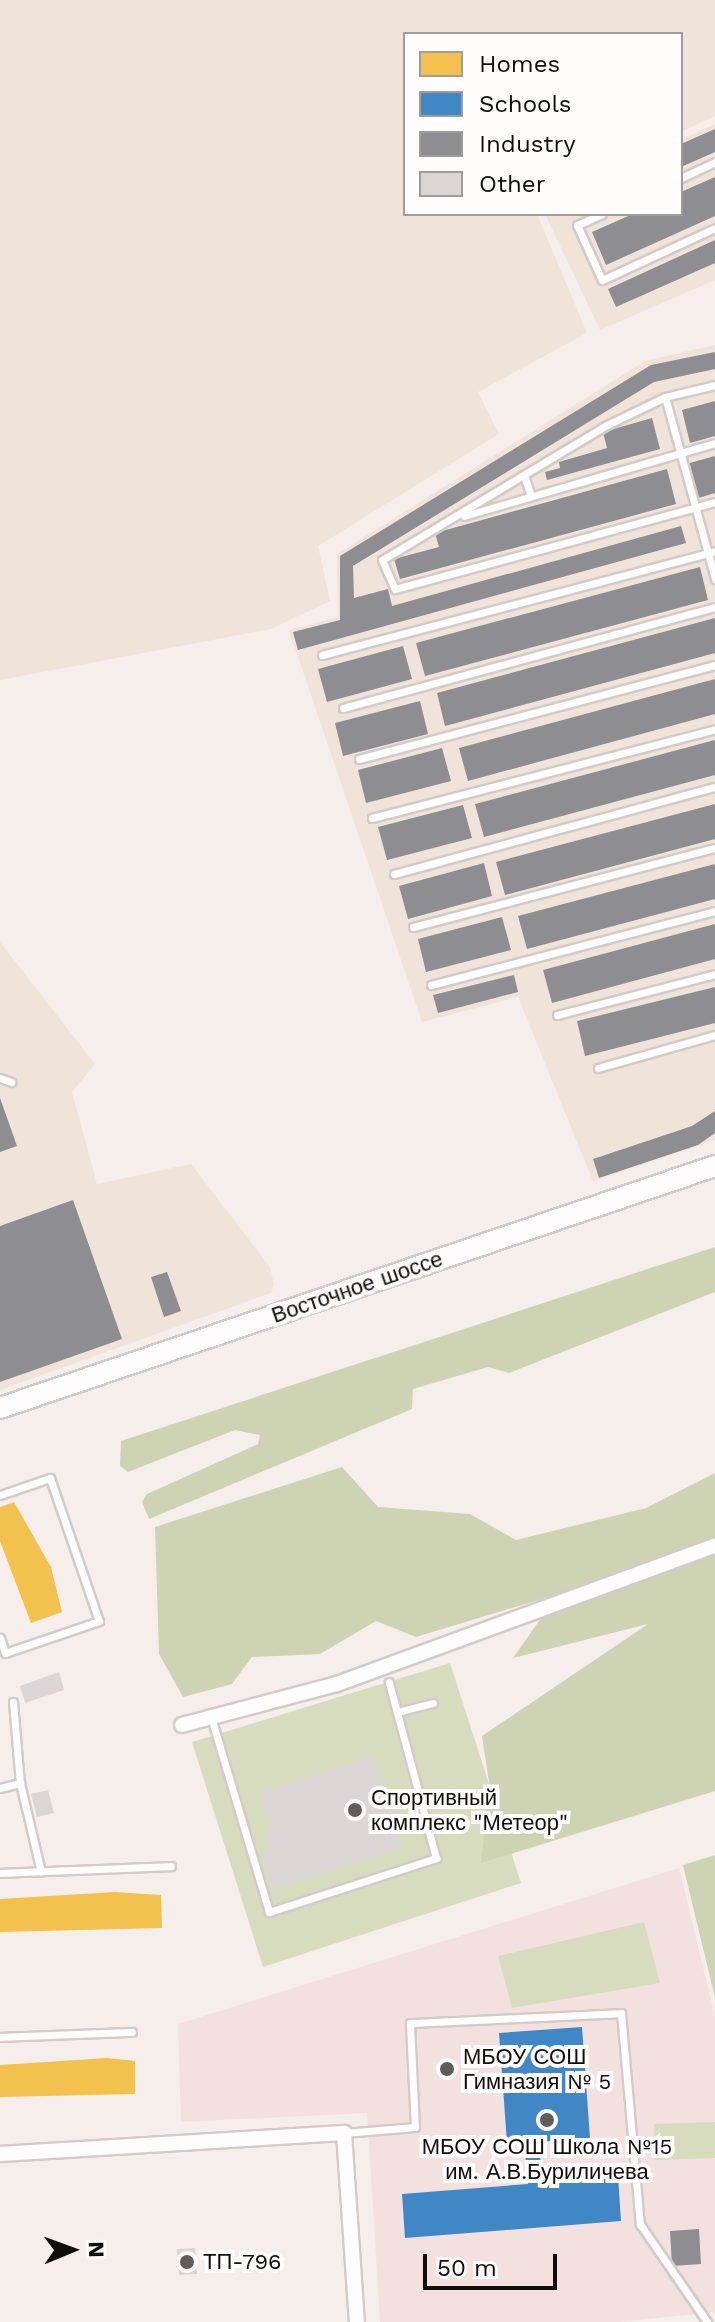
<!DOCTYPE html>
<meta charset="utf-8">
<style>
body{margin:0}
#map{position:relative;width:715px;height:2322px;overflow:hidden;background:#f6eeea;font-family:"Work Sans",sans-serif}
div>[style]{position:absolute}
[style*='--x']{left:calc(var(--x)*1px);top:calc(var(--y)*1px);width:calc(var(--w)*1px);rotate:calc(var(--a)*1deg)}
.industrial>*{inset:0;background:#f0e3d9}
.education>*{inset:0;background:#f3e1df}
.green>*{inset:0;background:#d8dcbf}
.forest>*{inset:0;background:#ced3b3}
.homes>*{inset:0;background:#f2c14e}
.schools>*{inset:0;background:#3f88c5}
.industry>*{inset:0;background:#8d8d92}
.building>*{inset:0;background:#dbd5d4}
.roads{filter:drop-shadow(2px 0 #d2cbc8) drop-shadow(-2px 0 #d2cbc8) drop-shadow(0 2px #d2cbc8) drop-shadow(0 -2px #d2cbc8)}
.lane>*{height:7px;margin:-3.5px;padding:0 3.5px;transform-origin:3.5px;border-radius:3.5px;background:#fefcfc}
.street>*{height:14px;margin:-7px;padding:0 7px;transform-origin:7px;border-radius:7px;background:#fefcfc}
.secondary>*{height:20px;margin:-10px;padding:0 10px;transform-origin:10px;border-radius:10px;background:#fefcfc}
.dots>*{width:22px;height:22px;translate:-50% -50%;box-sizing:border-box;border:4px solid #fffcfb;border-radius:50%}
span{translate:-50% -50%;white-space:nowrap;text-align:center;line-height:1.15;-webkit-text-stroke:8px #fffcfb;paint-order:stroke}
.street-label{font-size:22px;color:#110d0b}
.poi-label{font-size:22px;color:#110d0b}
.left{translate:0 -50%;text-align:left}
.legend{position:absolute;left:403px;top:32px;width:280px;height:184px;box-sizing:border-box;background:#fffcfb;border:2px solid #a09c9b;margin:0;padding:10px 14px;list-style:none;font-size:24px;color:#110d0b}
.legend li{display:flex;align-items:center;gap:16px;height:40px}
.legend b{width:40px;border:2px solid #a09c9b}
.north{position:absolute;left:32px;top:2210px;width:80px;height:80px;-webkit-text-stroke:6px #fffcfb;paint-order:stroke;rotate:89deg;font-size:22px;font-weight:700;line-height:32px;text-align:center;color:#110d0b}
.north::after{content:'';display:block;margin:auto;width:28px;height:36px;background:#110d0b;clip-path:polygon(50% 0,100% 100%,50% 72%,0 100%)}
.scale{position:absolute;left:423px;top:2254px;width:134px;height:36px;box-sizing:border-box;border:4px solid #110d0b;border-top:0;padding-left:10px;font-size:24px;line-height:28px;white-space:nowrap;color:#110d0b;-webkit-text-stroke:6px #fffcfb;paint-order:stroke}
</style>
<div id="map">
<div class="industrial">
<i style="clip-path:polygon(0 0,715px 0,715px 116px,681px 132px,681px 34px,405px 34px,405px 214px,537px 214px,587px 333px,478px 392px,499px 434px,318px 546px,330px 601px,271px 629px,0 680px)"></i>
<i style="clip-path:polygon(715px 124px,715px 280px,600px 330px,545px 214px,681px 214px,681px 140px)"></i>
<i style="clip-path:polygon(715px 345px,715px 1140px,593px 1181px,518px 997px,422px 1022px,289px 630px,338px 617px,337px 554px,645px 361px)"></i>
<i style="clip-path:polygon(0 942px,95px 1064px,72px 1092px,97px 1184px,191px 1164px,270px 1267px,274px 1285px,271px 1293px,0 1390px)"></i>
</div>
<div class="education">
<i style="clip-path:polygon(679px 1868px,715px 2016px,715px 2312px,620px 2322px,380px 2322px,367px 2113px,181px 2122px,178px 2024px)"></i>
</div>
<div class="green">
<i style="clip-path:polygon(450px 1663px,521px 1883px,263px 1967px,192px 1742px)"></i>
<i style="clip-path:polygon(644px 1922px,660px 1983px,512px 2008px,498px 1956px)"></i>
<i style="clip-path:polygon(715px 2122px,715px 2158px,655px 2160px,654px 2124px)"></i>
</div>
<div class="forest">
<i style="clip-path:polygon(715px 1247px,715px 1292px,509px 1373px,488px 1367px,413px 1389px,412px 1409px,149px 1519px,142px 1502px,147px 1494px,258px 1444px,260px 1435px,235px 1430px,128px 1472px,120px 1466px,121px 1441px)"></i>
<i style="clip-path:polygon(342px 1467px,378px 1507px,470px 1514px,516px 1540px,646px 1508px,715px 1473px,715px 1791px,481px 1863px,490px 1788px,482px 1736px,648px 1624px,513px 1658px,558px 1594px,416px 1637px,376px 1621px,320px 1654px,252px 1657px,232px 1684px,183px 1697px,159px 1654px,155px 1527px)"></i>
<i style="clip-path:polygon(715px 1855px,715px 1998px,683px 1865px)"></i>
</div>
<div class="homes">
<i style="clip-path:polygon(14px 1502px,51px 1567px,62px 1612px,31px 1623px,0 1541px,0 1507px)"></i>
<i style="clip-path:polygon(115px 1892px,161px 1895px,162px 1928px,0 1932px,0 1899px)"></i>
<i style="clip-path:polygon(107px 2058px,135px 2061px,135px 2094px,0 2097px,0 2065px)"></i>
</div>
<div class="schools">
<i style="clip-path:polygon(582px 2027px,590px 2138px,539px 2142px,542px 2182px,618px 2176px,621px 2221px,405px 2238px,402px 2194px,528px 2184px,524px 2142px,507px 2143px,499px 2033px)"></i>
</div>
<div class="industry">
<i style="clip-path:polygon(715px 129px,715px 152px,681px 167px,681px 144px)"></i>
<i style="clip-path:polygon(715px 177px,715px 216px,606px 265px,592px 232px,633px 214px,681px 214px,681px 192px)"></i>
<i style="clip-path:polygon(715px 240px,715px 263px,616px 307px,608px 289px)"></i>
<i style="clip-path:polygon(715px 352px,715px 369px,654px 382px,353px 566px,354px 598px,388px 589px,392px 606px,681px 526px,686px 543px,298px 650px,293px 632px,340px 620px,340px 556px,651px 365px)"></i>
<i style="clip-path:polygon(715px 401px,715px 436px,690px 443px,682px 410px)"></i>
<i style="clip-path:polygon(652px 418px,660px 449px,547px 480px,545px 472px,560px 468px,559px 462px,607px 448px,603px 432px)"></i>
<i style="clip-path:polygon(715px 456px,715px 493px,695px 499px,686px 464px)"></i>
<i style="clip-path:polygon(667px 469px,676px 504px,400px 579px,394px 559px,439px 547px,435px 533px)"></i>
<i style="clip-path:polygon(700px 567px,708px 600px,425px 676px,416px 643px)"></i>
<i style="clip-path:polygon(715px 618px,715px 653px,445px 726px,437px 693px)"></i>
<i style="clip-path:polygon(403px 646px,412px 679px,327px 702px,318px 669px)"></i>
<i style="clip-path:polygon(715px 679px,715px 714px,468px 781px,459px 748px)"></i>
<i style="clip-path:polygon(420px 701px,428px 734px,343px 756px,335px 723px)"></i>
<i style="clip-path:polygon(715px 740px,715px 775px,484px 837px,475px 804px)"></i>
<i style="clip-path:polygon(442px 748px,451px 781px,366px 803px,358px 770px)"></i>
<i style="clip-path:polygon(715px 804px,715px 839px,505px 895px,496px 862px)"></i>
<i style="clip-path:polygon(463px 805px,472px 838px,387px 860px,378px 827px)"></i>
<i style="clip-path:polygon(484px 863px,492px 896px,408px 919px,399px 886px)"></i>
<i style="clip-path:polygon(715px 864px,715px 899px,527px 949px,518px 916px)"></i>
<i style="clip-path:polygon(502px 917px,511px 950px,426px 972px,418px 939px)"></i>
<i style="clip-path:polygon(715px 924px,715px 959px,552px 1003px,543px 970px)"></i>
<i style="clip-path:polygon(514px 975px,518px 992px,438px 1013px,433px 995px)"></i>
<i style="clip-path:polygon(715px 987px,715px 1023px,585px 1056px,577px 1021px)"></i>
<i style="clip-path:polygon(0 1098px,17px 1146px,0 1152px)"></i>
<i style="clip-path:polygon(715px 1111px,715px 1133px,698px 1145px,599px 1178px,593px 1159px,692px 1126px)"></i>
<i style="clip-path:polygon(73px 1200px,122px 1339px,0 1382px,0 1226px)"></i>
<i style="clip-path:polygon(167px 1272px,181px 1311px,164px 1317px,151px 1277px)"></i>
<i style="clip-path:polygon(699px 2229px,701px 2264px,672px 2266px,670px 2231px)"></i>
</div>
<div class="building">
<i style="clip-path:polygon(59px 1672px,64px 1690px,25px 1703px,20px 1686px)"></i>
<i style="clip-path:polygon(373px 1756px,402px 1848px,273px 1889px,261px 1852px,270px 1849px,265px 1833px,271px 1831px,259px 1793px)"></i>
<i style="clip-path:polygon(48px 1790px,54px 1813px,37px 1817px,31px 1794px)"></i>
<i style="clip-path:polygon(195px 2248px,197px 2274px,179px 2275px,177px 2249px)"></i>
</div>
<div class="roads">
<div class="lane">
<i style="--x:681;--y:178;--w:38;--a:-25"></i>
<i style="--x:602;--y:214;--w:27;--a:156"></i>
<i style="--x:577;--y:225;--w:60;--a:65.6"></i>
<i style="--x:602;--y:280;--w:124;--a:-24.7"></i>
<i style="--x:715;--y:385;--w:51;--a:166.5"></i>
<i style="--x:665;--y:397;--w:67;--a:154.2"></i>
<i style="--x:605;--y:426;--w:260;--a:149"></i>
<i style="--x:382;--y:560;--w:32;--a:66"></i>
<i style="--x:395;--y:589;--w:332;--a:-15.2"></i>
<i style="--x:665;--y:397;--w:189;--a:74.6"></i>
<i style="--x:524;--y:475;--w:22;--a:72"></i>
<i style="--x:464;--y:516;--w:261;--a:-16.2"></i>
<i style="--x:322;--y:655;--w:407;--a:-14.8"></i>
<i style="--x:343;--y:708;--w:385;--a:-15.2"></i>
<i style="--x:359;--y:759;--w:368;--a:-14.8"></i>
<i style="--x:372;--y:818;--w:354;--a:-14.5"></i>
<i style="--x:394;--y:874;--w:333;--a:-15.2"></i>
<i style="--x:413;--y:927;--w:312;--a:-14.7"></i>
<i style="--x:431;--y:985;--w:293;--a:-14.6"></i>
<i style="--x:557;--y:1015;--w:163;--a:-14.5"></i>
<i style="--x:598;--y:1068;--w:122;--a:-15.8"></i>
<i style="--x:0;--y:1078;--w:12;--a:20"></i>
<i style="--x:0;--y:1495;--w:53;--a:-18.8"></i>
<i style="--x:50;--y:1478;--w:151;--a:71.1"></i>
<i style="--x:99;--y:1621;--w:99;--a:161.2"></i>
<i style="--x:5;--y:1653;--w:16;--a:-108"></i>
<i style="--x:13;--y:1702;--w:81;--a:85.1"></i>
<i style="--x:20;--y:1783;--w:91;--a:76.7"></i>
<i style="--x:397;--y:1712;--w:37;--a:-14"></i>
<i style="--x:211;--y:1717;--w:203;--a:73.4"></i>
<i style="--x:269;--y:1912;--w:176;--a:-17.9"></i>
<i style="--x:436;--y:1858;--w:182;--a:-105"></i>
<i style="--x:0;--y:1788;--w:21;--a:-14"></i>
<i style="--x:0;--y:1873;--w:171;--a:-2.3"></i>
<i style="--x:0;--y:2037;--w:132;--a:-2.2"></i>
<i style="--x:344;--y:2133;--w:71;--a:-4.8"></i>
<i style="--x:415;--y:2127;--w:104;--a:-92.8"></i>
<i style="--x:410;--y:2023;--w:211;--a:-2.7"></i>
<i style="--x:621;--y:2013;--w:212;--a:84.9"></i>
<i style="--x:640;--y:2224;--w:119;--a:55.6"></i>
</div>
<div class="street">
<i style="--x:182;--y:1725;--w:160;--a:-14.8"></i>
<i style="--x:337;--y:1684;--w:402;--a:-20.1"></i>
<i style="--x:0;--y:2154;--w:345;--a:-3.5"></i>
<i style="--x:344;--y:2133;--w:189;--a:86.1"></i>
</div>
<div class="secondary">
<i style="--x:0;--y:1408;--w:755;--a:-18.7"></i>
</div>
</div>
<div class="dots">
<i style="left:355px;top:1810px;background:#615c59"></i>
<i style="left:447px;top:2069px;background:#615c59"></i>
<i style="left:547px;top:2120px;background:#615c59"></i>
<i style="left:187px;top:2262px;background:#615c59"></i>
</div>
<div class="street-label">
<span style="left:357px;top:1287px;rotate:-19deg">Восточное шоссе</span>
</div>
<div class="poi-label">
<span class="left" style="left:371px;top:1810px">Спортивный<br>комплекс "Метеор"</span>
<span class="left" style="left:463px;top:2069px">МБОУ СОШ<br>Гимназия № 5</span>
<span style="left:547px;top:2159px">МБОУ СОШ Школа №15<br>им. А.В.Буриличева</span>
<span class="left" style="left:203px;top:2262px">ТП-796</span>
</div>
<ul class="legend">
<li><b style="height:22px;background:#f2c14e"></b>Homes</li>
<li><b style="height:22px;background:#3f88c5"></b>Schools</li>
<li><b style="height:22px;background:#8d8d92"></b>Industry</li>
<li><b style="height:22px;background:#dbd5d4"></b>Other</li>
</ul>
<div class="north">N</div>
<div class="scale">50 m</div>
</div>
